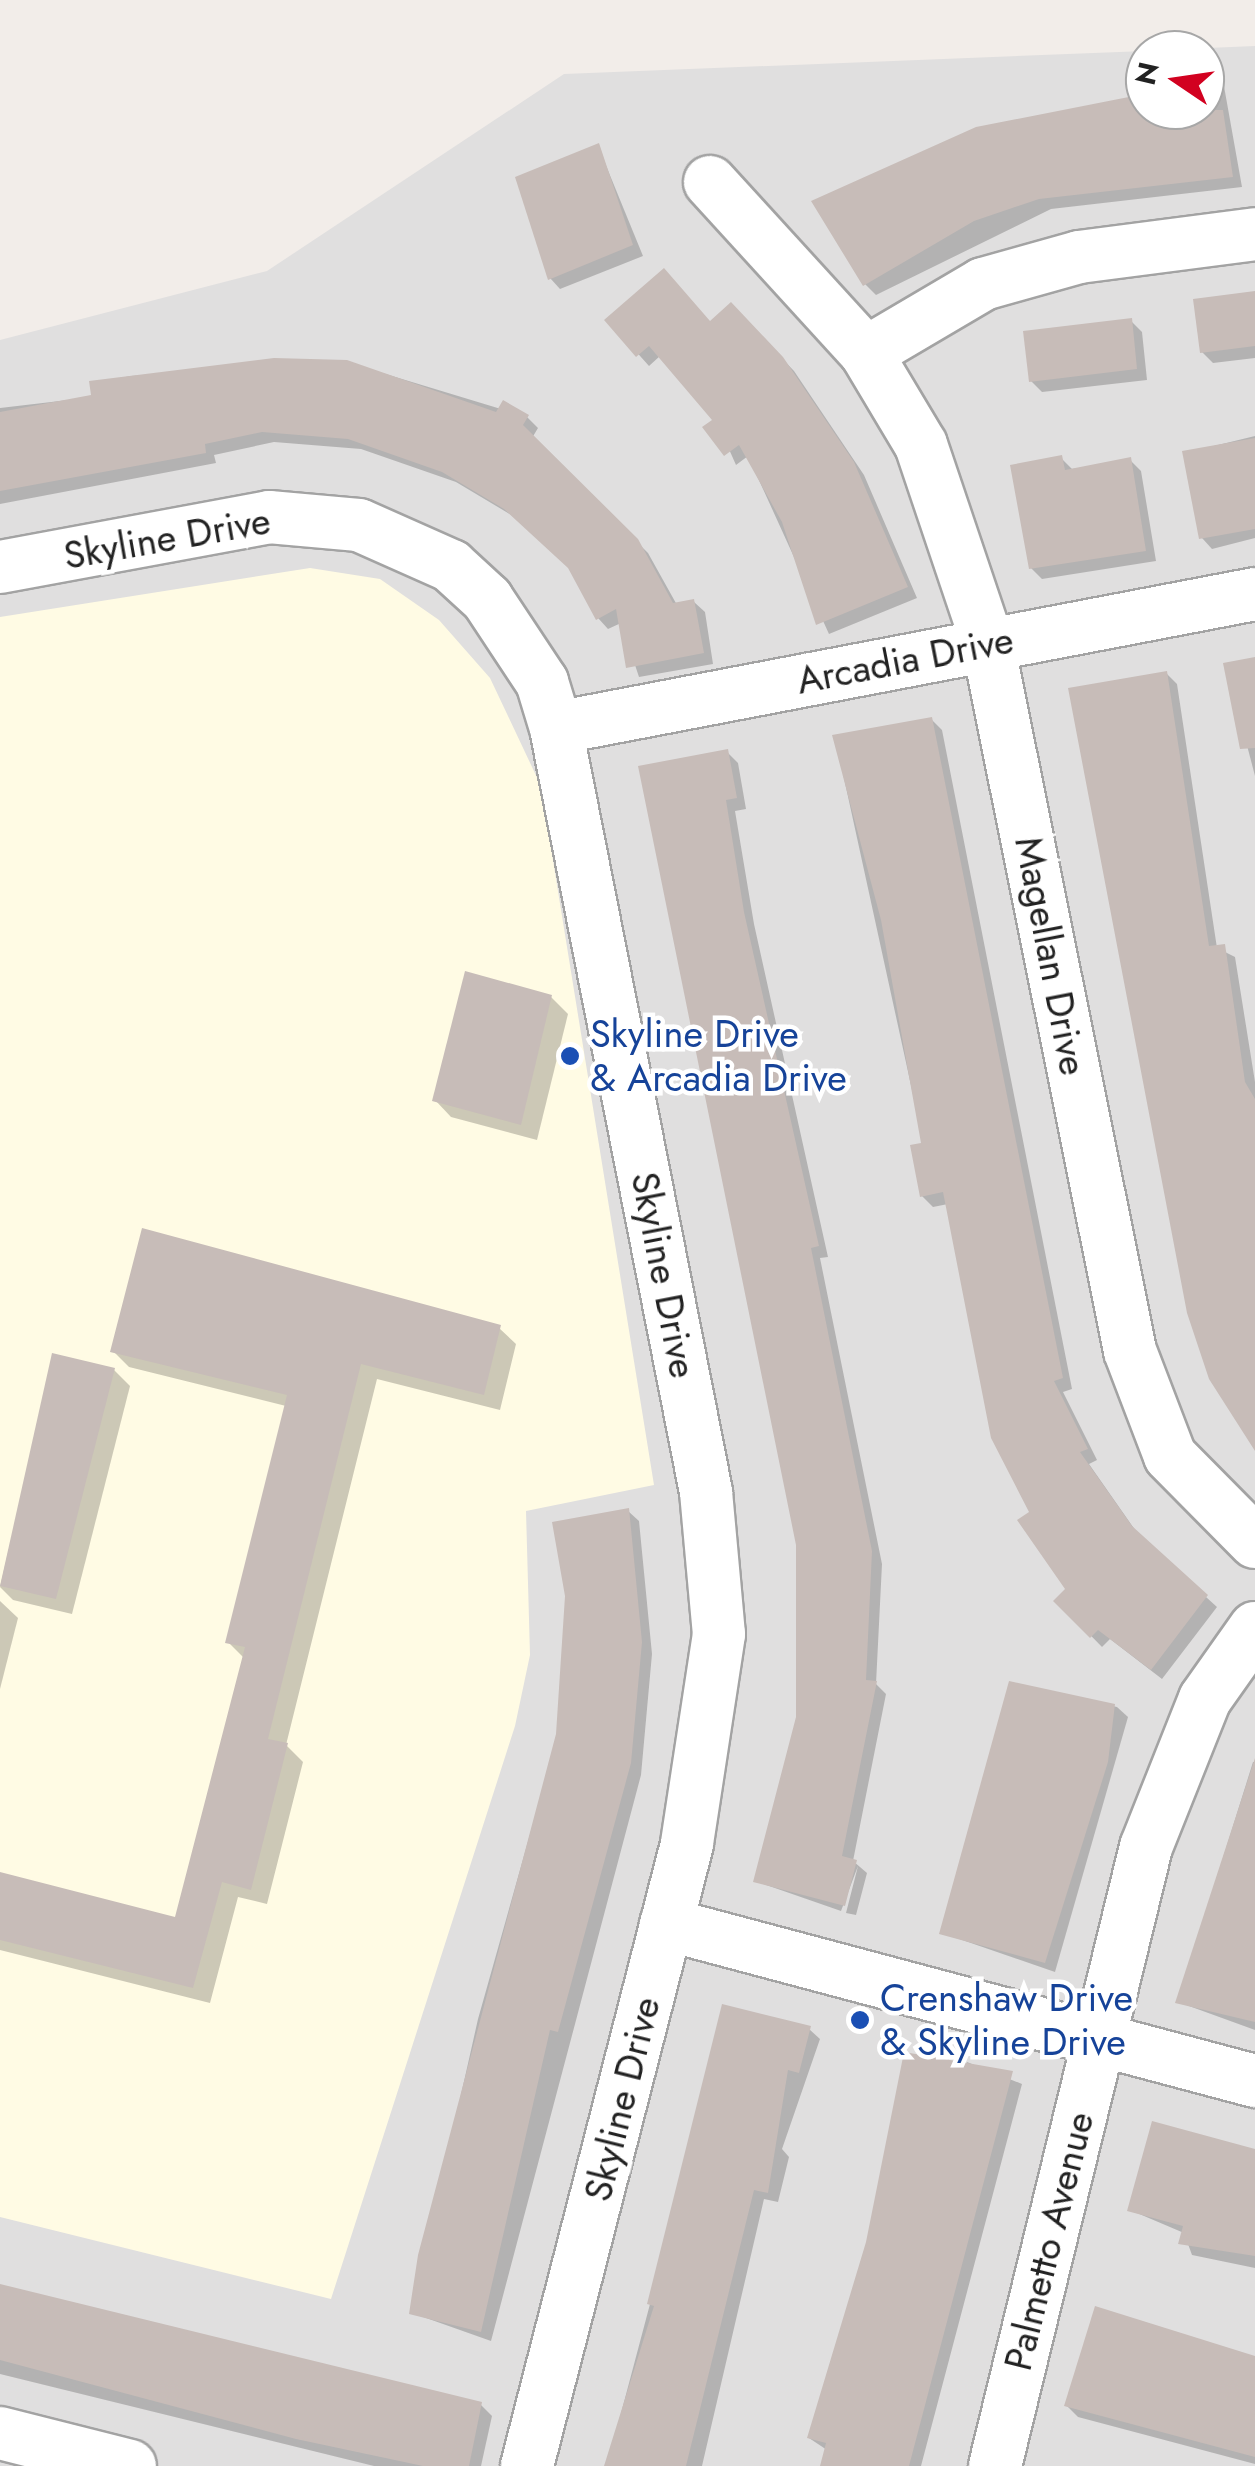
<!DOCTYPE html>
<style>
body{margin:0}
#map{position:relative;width:1255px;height:2466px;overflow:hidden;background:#f2ede9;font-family:Jost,sans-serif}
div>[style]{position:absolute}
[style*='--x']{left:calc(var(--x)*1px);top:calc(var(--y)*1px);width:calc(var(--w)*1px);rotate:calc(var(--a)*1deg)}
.residential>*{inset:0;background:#e0dfdf}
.education>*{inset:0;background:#fffbe4}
.shadow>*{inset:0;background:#0003}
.building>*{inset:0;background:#c7bcb8}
.roads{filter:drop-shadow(2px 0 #a3a3a3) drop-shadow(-2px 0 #a3a3a3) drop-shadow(0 2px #a3a3a3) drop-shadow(0 -2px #a3a3a3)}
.minor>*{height:52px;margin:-26px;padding:0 26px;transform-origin:26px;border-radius:26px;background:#fff}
.dots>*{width:28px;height:28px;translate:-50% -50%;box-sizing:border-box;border:5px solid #fff;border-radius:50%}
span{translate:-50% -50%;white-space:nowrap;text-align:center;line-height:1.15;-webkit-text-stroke:9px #fff;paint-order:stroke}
.street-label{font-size:38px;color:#222}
.transit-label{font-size:38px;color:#164399}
.left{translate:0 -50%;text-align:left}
.north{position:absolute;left:1125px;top:30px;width:100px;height:100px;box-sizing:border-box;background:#fff;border:2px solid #a7a7a7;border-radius:50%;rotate:283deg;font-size:28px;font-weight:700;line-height:40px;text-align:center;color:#222}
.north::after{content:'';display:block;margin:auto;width:35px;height:45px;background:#d20120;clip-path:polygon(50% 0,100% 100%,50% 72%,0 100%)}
</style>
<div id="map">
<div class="residential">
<i style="clip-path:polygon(1255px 46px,1255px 2466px,0 2466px,0 340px,267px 271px,564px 74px,1145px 51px,1145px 110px,1205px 110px,1205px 50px,1160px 50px)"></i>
</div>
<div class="education">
<i style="clip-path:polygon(310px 568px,380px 579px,439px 620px,490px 678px,541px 786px,654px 1485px,526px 1511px,530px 1655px,515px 1726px,331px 2299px,0 2217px,0 617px)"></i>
</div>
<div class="shadow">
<i style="clip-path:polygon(1211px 64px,1222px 75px,1242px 187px,1051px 209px,876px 295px,865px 284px,977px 129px,1145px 98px,1145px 110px,1205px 110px)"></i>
<i style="clip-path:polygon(598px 146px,643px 256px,560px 289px,550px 278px)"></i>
<i style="clip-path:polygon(1255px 293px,1255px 358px,1213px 363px,1202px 352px)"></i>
<i style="clip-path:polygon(731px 305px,794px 371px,864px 475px,917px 598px,829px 634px,748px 456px,736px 465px,716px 420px,660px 356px,649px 366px,608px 320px,711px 323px)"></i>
<i style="clip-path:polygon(1131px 321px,1142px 332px,1147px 380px,1042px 392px,1031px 381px)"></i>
<i style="clip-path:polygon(346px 362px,527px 417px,538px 428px,532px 438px,648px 553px,677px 605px,694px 602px,705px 612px,713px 664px,639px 677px,621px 623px,608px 629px,598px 618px,571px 568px,518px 519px,456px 482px,361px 449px,274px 442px,214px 455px,216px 463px,0 504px,0 408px,94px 397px,92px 383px,131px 376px)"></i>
<i style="clip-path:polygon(1255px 436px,1255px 538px,1212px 549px,1202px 538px,1185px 453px)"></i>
<i style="clip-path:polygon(1061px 458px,1072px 469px,1130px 460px,1141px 471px,1156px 561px,1042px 579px,1031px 568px)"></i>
<i style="clip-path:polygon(1255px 660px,1255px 776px,1226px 665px)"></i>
<i style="clip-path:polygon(1166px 673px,1177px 684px,1217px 948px,1235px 957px,1255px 1082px,1255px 1442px)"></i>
<i style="clip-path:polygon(931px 719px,942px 730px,1072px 1389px,1063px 1392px,1097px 1460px,1089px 1464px,1140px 1537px,1217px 1607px,1162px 1679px,1110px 1639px,1102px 1647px,1057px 1601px,1068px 1589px,1032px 1512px,948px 1204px,933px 1207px,922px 1196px,924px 1145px,835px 737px)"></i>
<i style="clip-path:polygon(727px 752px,738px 763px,746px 809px,735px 811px,754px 924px,828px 1257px,820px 1258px,882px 1564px,876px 1684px,886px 1694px,853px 1861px,867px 1873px,856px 1915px,846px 1913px,858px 1866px,841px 1911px,755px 1881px,798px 1718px,798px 1545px,641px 768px)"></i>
<i style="clip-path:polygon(551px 997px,568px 1014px,537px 1140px,451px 1117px,435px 1100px)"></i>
<i style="clip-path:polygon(499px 1328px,516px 1344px,500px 1410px,377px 1379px,286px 1745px,303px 1762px,267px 1904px,238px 1897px,210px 2003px,0 1950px,0 1875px,177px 1920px,244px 1658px,228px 1642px,286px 1406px,129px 1367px,113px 1351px)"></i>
<i style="clip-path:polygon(54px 1356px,114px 1370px,130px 1386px,72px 1614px,13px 1600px,0 1587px)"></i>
<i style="clip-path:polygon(628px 1511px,639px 1521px,652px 1654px,641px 1775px,491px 2341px,412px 2313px,478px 2019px,558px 1735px,567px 1596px)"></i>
<i style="clip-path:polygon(0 1601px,18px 1618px,0 1689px)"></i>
<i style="clip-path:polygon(1011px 1684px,1117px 1707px,1128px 1717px,1055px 1972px,942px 1933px)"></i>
<i style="clip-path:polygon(1253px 1762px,1255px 1762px,1255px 2030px,1178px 2002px)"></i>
<i style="clip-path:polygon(809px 2029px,820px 2039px,782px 2149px,789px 2157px,778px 2202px,764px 2199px,702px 2466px,607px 2466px,650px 2304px)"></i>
<i style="clip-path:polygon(967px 2062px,1022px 2084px,921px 2466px,823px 2466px,827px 2450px,809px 2438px)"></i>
<i style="clip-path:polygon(1255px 2151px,1255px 2268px,1192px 2255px,1184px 2233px,1130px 2210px)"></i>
<i style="clip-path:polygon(0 2287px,481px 2405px,492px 2416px,481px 2466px,374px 2466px,0 2374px)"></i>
<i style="clip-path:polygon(1096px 2309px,1255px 2358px,1255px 2464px,1078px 2417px,1067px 2406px)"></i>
</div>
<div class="building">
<i style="clip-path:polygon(1144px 94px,1145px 110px,1223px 110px,1233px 177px,1039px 199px,974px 221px,863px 286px,811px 201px,976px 127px)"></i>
<i style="clip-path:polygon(599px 143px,633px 245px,548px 280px,515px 177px)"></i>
<i style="clip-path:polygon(664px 268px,710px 321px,731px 302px,783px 357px,854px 462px,908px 587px,816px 625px,782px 522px,739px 445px,724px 456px,702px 427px,712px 420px,649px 346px,636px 357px,604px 320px)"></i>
<i style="clip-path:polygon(1255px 291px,1255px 346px,1200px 353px,1193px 299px)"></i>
<i style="clip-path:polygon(1132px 318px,1137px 369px,1029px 382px,1023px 331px)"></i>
<i style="clip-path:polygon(274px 358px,347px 360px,496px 412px,503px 400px,529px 415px,523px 425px,638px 539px,673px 603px,694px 599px,704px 653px,626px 668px,616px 609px,596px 620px,568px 568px,504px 509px,442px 472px,348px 439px,262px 432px,205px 444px,206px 453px,0 491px,0 412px,91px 395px,89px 381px)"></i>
<i style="clip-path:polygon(1255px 438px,1255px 529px,1199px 539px,1182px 451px)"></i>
<i style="clip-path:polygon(1062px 455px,1065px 470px,1131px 457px,1146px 551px,1029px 569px,1010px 465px)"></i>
<i style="clip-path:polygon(1255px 657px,1255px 748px,1240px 749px,1223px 663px)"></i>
<i style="clip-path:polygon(1167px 671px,1209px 946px,1225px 944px,1245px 1082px,1255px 1099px,1255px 1451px,1209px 1379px,1187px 1313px,1068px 688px)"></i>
<i style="clip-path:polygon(932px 717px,1063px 1378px,1054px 1381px,1088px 1449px,1080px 1452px,1132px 1526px,1208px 1595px,1151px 1670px,1098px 1630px,1090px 1638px,1053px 1601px,1065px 1589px,1017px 1520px,1029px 1512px,991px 1438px,943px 1192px,920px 1197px,910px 1145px,921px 1143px,881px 920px,832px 735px)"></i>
<i style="clip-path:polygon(728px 749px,737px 798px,726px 800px,744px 912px,819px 1246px,811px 1248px,872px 1551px,866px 1680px,877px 1681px,842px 1856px,857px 1860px,845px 1906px,753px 1882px,796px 1717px,796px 1545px,638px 766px)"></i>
<i style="clip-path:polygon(465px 971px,552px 995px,521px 1125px,432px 1101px)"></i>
<i style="clip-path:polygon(142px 1228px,501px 1325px,484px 1395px,361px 1364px,268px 1739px,288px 1743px,251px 1890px,222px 1882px,193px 1988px,0 1940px,0 1872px,175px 1917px,245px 1647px,225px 1643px,287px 1395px,110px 1352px)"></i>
<i style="clip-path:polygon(52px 1353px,115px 1368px,56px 1599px,0 1586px)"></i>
<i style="clip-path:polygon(629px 1508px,642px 1642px,631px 1763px,558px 2032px,550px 2030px,481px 2332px,409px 2314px,418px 2255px,556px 1734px,565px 1596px,552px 1522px)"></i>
<i style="clip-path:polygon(1009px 1681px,1115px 1704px,1108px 1762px,1045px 1963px,939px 1934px)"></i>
<i style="clip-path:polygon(1255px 1758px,1255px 2022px,1175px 2003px)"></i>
<i style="clip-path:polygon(722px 2004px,811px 2026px,799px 2073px,788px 2070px,768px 2193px,754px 2190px,686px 2466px,604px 2466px,654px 2306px,647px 2304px)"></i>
<i style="clip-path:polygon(904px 2052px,1013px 2071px,909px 2466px,820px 2466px,826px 2443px,807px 2438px,866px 2242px)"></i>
<i style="clip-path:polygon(1152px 2121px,1255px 2149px,1255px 2256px,1178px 2244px,1183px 2226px,1127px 2211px)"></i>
<i style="clip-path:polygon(0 2284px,482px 2402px,469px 2466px,423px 2466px,296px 2439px,0 2360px)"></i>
<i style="clip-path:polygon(1095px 2306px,1255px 2356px,1255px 2457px,1064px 2406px)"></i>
</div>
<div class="roads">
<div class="minor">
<i style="--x:710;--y:182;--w:231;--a:47.6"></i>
<i style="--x:866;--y:353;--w:107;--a:59.1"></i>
<i style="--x:921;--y:445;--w:210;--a:71.4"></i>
<i style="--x:988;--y:644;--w:721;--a:78.64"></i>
<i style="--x:1130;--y:1351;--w:112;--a:69.1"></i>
<i style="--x:1170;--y:1456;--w:121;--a:45.3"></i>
<i style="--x:866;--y:353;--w:136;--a:-30.5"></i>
<i style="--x:983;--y:284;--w:100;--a:-15.7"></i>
<i style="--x:1079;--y:257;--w:177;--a:-7.4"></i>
<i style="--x:0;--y:567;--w:274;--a:-10.5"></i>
<i style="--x:269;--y:517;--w:90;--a:5.1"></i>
<i style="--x:359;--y:525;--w:101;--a:24"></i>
<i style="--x:451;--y:566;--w:49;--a:42.5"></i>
<i style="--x:487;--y:599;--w:100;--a:56.5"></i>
<i style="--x:542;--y:682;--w:48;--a:73.1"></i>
<i style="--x:556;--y:728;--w:779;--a:78.89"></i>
<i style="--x:706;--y:1492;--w:143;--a:84.8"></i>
<i style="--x:719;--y:1634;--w:212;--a:98.7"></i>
<i style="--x:687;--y:1844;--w:642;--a:104.43"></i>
<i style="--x:556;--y:728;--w:712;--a:-10.85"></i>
<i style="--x:666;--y:1924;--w:610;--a:14.93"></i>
<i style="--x:0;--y:2433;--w:134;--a:14.2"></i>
<i style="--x:995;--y:2466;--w:637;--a:-76.29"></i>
<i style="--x:1146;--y:1847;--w:159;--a:-68.3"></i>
<i style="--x:1205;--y:1699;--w:87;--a:-54.8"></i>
</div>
</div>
<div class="dots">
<i style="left:570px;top:1056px;background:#1a4fb4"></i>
<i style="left:860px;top:2020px;background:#1a4fb4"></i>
</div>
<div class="street-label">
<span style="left:167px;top:538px;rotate:-10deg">Skyline Drive</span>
<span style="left:905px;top:660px;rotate:-11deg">Arcadia Drive</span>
<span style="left:1051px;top:956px;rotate:79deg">Magellan Drive</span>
<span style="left:664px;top:1275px;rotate:79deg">Skyline Drive</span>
<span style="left:622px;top:2099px;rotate:-76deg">Skyline Drive</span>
<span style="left:1049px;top:2241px;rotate:-76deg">Palmetto Avenue</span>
</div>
<div class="transit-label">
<span class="left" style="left:590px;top:1056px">Skyline Drive<br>&amp; Arcadia Drive</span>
<span class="left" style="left:880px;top:2020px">Crenshaw Drive<br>&amp; Skyline Drive</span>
</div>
<div class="north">N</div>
</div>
